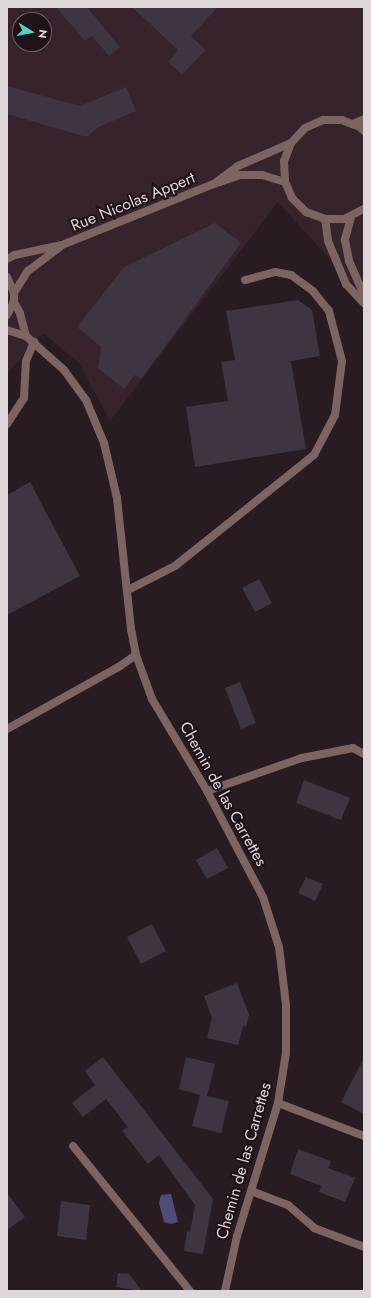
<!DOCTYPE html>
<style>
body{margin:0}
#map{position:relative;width:371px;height:1298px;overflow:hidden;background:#291b22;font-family:Jost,sans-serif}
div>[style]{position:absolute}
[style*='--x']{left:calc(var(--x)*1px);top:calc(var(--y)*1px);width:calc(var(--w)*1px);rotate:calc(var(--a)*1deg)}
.built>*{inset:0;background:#37232c}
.water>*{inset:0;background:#4f4d78}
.building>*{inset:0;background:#3e3541}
.lane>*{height:8px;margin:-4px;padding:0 4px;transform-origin:4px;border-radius:4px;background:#7c6463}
.street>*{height:8px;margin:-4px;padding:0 4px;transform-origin:4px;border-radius:4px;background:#7c6463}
span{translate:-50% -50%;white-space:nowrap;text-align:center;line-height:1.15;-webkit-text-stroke:4px #1f1218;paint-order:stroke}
.street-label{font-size:16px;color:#dfd6da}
.frame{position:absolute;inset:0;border:8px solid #dfd6da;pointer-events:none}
.north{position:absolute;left:12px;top:12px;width:40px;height:40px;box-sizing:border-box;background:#1f1218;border:1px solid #6c6066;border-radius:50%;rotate:100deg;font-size:11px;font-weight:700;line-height:16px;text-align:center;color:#dfd6da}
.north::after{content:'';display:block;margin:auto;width:14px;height:18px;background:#56cec4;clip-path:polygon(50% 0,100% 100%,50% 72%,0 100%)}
</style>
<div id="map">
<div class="built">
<i style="clip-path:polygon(evenodd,7px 7px,364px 7px,364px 297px,278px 202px,110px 421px,79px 363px,43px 333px,7px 374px,7px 7px,20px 20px,44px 20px,44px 44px,20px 44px,20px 20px)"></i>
</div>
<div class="water">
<i style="clip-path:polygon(171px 1194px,178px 1222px,171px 1224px,164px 1222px,159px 1203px,161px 1195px)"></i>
</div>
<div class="building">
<i style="clip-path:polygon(56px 7px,87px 7px,120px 47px,109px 56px,92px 36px,85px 41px)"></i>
<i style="clip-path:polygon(132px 7px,218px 7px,191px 36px,206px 50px,182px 75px,168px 62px,178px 50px)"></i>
<i style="clip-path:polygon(7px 86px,80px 106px,126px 87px,136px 111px,98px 127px,88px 136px,83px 136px,7px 114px)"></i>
<i style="clip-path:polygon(215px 223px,241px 243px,141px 379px,135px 375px,124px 389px,98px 368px,101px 347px,77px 327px,124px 267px)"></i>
<i style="clip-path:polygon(298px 300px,312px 310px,320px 356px,291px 361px,306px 449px,195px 467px,186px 407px,228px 401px,221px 362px,235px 360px,226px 311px)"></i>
<i style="clip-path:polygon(30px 482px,80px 576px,7px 615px,7px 495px)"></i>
<i style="clip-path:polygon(259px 579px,272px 603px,255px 612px,242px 588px)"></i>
<i style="clip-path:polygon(240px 682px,256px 723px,241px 729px,225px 688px)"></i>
<i style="clip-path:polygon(304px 780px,350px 798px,341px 820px,296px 803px)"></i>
<i style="clip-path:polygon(217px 848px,228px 868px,207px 879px,196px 860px)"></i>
<i style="clip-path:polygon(306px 877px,323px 884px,315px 901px,298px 893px)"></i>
<i style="clip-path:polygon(152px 924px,166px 951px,141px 964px,127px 937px)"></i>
<i style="clip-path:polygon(237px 983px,249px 1015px,246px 1027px,243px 1026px,238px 1045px,207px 1038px,212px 1018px,204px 996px)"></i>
<i style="clip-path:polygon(103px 1057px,213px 1199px,203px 1254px,184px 1251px,187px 1231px,190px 1232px,195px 1205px,159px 1155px,148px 1164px,122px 1131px,128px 1127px,106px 1099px,83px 1117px,72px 1103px,95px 1085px,85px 1071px)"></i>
<i style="clip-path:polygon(186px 1057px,215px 1064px,207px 1096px,229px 1101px,221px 1133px,192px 1126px,200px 1095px,179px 1089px)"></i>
<i style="clip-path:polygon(364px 1058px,364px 1114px,341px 1102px)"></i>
<i style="clip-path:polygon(298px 1149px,331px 1161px,328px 1168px,355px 1178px,345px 1202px,319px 1192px,321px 1186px,290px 1174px)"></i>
<i style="clip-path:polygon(7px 1193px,25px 1217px,7px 1230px)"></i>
<i style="clip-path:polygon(61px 1201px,90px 1205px,86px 1240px,57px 1236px)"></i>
<i style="clip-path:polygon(118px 1273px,129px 1274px,142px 1291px,116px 1287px)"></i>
</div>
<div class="lane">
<i style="--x:7;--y:424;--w:31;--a:-57"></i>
<i style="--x:24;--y:398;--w:37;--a:-87"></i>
<i style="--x:26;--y:361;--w:21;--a:-67"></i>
<i style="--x:128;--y:590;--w:53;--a:-27.1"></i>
<i style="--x:175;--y:566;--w:178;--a:-38.6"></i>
<i style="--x:314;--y:455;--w:45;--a:-62.3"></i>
<i style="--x:335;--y:415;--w:54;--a:-82.6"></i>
<i style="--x:342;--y:361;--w:52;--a:-104.6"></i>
<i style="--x:329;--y:311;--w:26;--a:-129"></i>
<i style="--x:313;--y:291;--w:27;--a:-144"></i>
<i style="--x:291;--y:275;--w:16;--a:-169"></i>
<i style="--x:275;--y:272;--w:31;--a:165"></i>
<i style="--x:7;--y:729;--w:129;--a:-29.1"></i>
<i style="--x:120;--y:666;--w:19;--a:-35"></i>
<i style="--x:207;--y:791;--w:101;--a:-19.2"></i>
<i style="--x:302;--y:758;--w:52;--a:-11.1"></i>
<i style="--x:353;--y:748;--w:13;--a:29"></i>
<i style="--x:278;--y:1103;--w:92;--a:21"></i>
<i style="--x:73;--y:1146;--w:186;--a:51.1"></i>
</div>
<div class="street">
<i style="--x:353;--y:124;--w:12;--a:-24"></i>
<i style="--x:364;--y:131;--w:6;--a:-135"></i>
<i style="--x:360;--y:127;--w:19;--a:-159"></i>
<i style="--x:342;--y:120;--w:19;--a:180"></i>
<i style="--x:323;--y:120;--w:20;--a:156"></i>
<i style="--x:305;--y:128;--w:21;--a:133"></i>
<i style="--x:291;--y:143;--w:19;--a:111"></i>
<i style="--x:284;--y:161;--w:21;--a:87"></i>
<i style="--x:285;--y:182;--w:17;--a:66"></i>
<i style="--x:292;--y:198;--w:20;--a:45"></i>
<i style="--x:306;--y:212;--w:20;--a:20"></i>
<i style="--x:325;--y:219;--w:19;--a:0"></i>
<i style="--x:344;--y:219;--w:22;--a:-27"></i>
<i style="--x:285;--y:182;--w:24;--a:-163"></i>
<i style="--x:262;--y:175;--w:22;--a:180"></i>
<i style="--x:240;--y:175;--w:28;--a:161"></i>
<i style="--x:214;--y:184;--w:30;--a:-37"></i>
<i style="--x:238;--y:166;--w:58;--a:-23.5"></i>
<i style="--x:351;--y:217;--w:24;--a:105"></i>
<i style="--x:345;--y:240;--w:21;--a:79"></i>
<i style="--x:349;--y:261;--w:37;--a:66"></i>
<i style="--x:325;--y:219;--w:22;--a:82"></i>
<i style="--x:328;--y:241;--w:47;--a:67.3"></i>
<i style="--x:346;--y:284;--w:26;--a:47"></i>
<i style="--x:7;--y:259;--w:9;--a:-27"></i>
<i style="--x:15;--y:255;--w:48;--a:-12"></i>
<i style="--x:62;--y:245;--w:164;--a:-21.9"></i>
<i style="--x:7;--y:277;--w:17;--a:66"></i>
<i style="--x:14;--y:293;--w:9;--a:90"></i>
<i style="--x:14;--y:302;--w:15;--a:118"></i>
<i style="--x:14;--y:293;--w:26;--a:-58"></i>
<i style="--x:28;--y:271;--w:39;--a:-37"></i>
<i style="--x:7;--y:330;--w:20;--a:18"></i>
<i style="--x:26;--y:336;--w:24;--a:-105"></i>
<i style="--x:20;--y:313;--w:13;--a:-119"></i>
<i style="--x:26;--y:336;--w:51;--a:41.8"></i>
<i style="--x:64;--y:370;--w:37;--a:54"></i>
<i style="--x:86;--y:400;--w:47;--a:67.3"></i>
<i style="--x:104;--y:443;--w:57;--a:76.7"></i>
<i style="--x:117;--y:498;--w:132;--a:83.9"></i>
<i style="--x:131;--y:629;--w:26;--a:79"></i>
<i style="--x:136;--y:655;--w:47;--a:70"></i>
<i style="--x:152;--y:699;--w:107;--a:59.1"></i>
<i style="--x:207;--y:791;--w:120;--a:62.2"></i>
<i style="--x:263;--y:897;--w:52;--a:72.3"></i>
<i style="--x:279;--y:947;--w:58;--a:83.1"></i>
<i style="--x:286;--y:1005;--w:48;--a:90"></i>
<i style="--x:286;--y:1053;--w:51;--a:99.1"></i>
<i style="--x:278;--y:1103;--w:139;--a:107.1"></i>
<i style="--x:237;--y:1236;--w:56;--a:102.3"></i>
<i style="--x:251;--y:1191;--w:40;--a:21"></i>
<i style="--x:288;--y:1205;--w:35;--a:41"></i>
<i style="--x:314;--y:1228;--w:53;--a:20.8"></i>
</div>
<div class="street-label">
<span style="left:133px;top:202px;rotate:-22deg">Rue Nicolas Appert</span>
<span style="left:223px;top:794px;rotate:61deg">Chemin de las Carrettes</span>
<span style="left:244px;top:1161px;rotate:-74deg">Chemin de las Carrettes</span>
</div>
<div class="frame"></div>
<div class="north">N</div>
</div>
